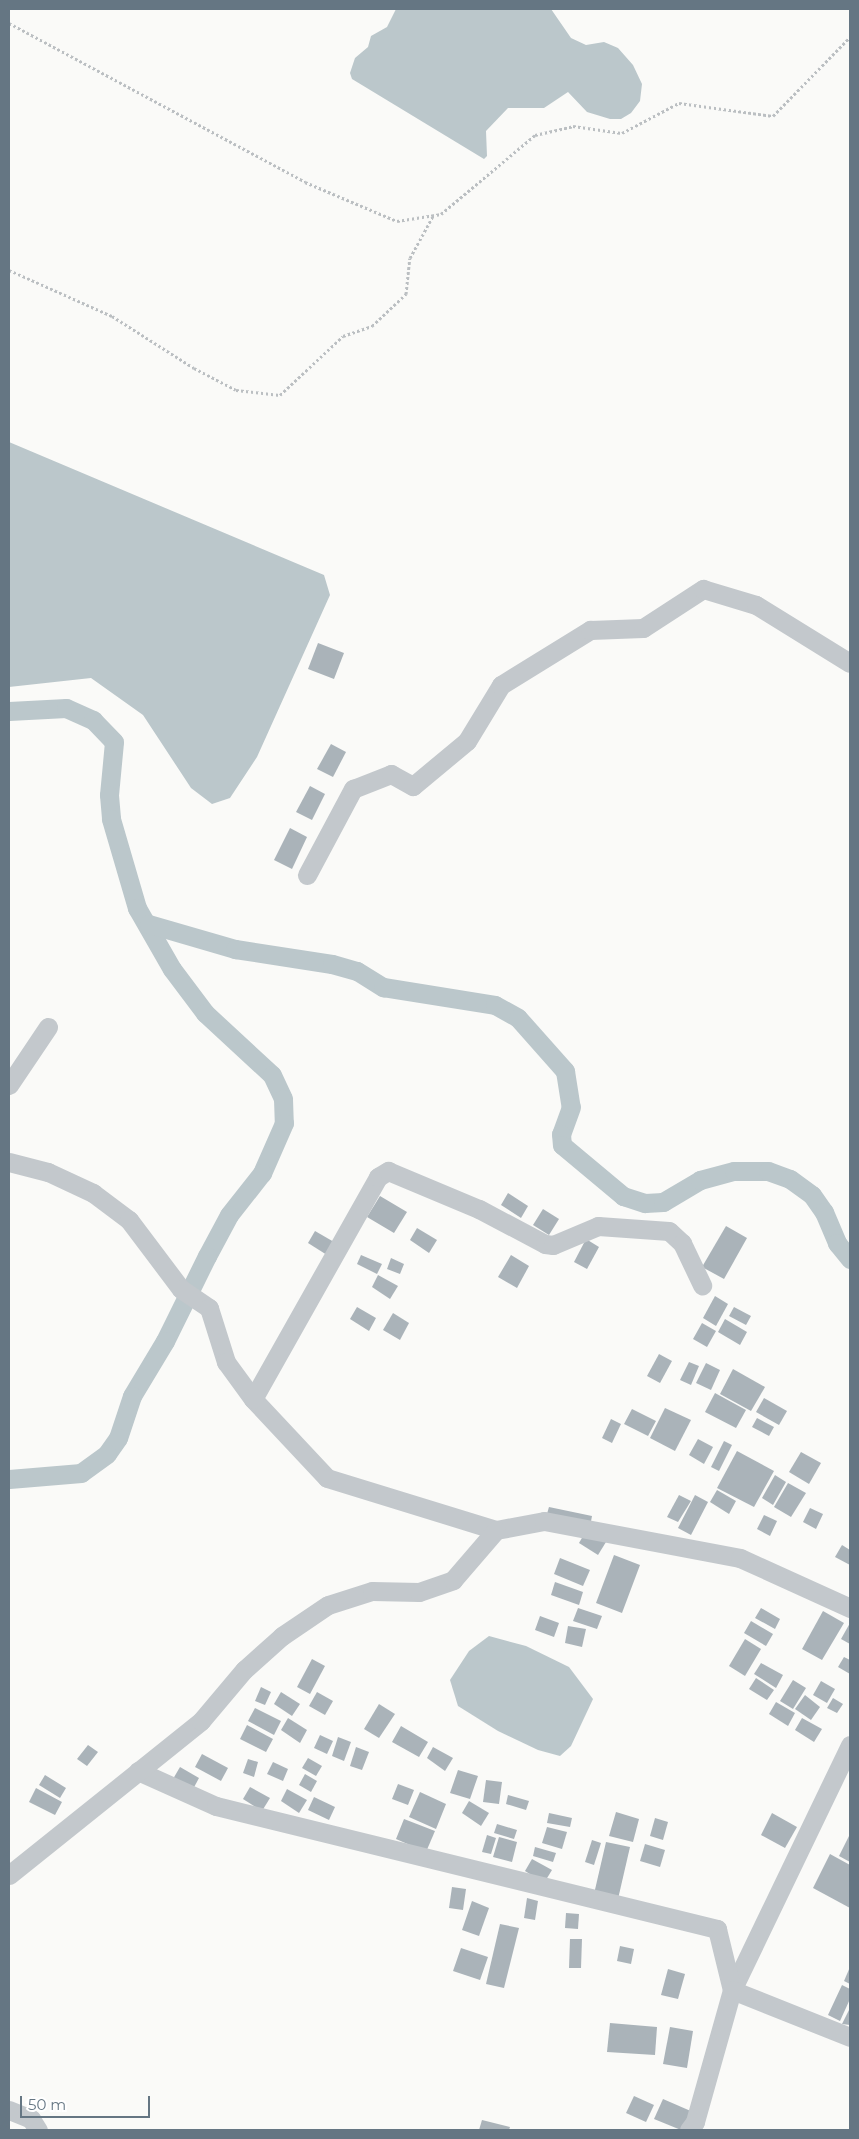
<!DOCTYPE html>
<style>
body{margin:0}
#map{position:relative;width:859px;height:2139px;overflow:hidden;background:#fafaf8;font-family:Montserrat,sans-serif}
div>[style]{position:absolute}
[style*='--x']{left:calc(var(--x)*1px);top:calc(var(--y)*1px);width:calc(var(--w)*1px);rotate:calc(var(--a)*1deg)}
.water>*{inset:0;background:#bbc7cb}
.canal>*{height:19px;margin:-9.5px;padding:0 9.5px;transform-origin:9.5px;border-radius:9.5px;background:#bbc7cb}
.building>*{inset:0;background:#aab3b9}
.path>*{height:3px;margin-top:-1.5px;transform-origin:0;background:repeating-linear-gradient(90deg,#bbbfc2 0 2.5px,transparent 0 5px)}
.street>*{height:19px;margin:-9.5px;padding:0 9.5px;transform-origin:9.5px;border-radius:9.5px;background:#c3c8cc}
span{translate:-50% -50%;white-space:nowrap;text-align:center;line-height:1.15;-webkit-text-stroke:5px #fff;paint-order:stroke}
.frame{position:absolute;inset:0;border:10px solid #657683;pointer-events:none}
.scale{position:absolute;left:20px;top:2096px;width:130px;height:22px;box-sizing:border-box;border:2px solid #657683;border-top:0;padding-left:6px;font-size:15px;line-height:18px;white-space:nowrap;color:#657683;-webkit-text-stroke:4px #fff;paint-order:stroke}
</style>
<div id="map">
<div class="water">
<i style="clip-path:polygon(396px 9px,551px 9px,571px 38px,586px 45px,604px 42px,618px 48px,633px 65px,642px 84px,640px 101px,631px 113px,621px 119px,610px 119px,587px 112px,568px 92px,544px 108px,508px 108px,486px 131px,487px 156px,484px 159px,352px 79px,350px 73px,355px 58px,368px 47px,371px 36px,387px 27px)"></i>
<i style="clip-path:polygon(9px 442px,324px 575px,330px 595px,257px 757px,230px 798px,212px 804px,191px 788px,143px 715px,91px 678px,9px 687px)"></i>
<i style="clip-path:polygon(489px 1636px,526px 1646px,569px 1667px,593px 1699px,571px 1746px,560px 1756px,538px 1750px,498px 1731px,458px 1706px,450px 1680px,469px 1651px)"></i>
</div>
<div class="canal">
<i style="--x:9;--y:711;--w:57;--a:-3"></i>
<i style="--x:66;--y:708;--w:30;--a:24"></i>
<i style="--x:93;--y:720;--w:30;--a:46"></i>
<i style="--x:114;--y:742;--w:53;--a:95.4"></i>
<i style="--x:109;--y:795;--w:24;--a:85"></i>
<i style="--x:111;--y:819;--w:93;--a:73.7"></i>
<i style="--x:137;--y:908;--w:70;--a:60.2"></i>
<i style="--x:172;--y:969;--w:55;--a:53.1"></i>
<i style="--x:205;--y:1013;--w:91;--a:42.8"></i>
<i style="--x:272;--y:1075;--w:26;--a:65"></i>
<i style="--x:283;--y:1099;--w:24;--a:88"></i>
<i style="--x:284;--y:1123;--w:55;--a:113.7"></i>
<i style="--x:262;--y:1173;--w:53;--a:128.2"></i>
<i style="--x:229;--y:1215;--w:47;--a:118.2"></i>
<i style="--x:207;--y:1256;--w:95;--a:116.3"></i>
<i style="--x:165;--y:1341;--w:64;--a:121"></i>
<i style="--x:132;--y:1396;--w:44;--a:108.4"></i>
<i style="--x:118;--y:1438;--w:19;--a:125"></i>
<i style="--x:107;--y:1454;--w:32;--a:144"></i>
<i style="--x:81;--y:1473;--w:72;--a:175.2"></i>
<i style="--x:149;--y:924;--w:90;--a:16.2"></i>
<i style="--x:235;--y:949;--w:98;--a:8.8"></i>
<i style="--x:332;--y:964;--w:26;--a:16"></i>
<i style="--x:357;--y:971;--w:31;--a:32"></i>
<i style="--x:383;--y:987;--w:113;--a:9.1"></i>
<i style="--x:495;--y:1005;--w:26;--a:29"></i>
<i style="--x:518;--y:1018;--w:71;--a:48.4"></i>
<i style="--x:565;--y:1071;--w:36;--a:81"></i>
<i style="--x:571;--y:1107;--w:29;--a:110"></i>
<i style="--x:561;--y:1134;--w:11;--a:85"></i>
<i style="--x:562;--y:1145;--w:80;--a:39.9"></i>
<i style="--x:623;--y:1196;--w:23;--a:18"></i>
<i style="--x:645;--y:1203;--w:18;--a:-3"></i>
<i style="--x:663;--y:1202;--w:43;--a:-30.7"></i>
<i style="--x:700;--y:1180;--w:35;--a:-15"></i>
<i style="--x:734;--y:1171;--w:34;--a:0"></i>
<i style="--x:768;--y:1171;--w:23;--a:20"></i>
<i style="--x:790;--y:1179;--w:27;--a:36"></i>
<i style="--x:812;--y:1195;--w:21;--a:55"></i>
<i style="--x:824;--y:1212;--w:34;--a:67"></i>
<i style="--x:837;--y:1243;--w:21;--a:51"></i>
</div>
<div class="building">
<i style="clip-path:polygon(318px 643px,344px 653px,334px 679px,308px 669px)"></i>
<i style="clip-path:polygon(331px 744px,346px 752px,333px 777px,317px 769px)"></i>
<i style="clip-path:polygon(310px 786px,325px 794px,312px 820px,296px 812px)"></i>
<i style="clip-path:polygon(290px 828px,307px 837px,292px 869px,274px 860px)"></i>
<i style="clip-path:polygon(508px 1193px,528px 1206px,521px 1218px,501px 1205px)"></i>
<i style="clip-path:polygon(380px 1196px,407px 1212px,394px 1233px,367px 1217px)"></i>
<i style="clip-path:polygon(543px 1209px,559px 1219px,549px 1235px,533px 1225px)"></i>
<i style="clip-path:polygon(726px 1226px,747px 1238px,724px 1279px,702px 1267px)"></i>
<i style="clip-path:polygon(417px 1228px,437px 1240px,429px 1253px,410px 1240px)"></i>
<i style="clip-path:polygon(315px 1231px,334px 1242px,327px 1255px,308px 1243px)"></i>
<i style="clip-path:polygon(586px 1239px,599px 1247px,587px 1269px,574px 1262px)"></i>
<i style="clip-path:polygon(361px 1255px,382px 1264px,377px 1274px,357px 1264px)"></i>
<i style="clip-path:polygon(511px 1255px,529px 1266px,517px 1288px,498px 1277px)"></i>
<i style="clip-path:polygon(391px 1258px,404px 1264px,400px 1274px,387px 1269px)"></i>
<i style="clip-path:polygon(378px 1275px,398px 1286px,390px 1299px,372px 1287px)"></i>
<i style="clip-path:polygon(715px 1296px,728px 1304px,716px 1326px,703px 1318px)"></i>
<i style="clip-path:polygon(357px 1307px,376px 1318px,369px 1331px,350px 1319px)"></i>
<i style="clip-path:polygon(734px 1307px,751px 1316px,746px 1325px,729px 1316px)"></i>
<i style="clip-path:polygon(393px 1313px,409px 1323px,400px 1340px,383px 1330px)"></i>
<i style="clip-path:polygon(725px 1319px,747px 1332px,740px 1345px,718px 1332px)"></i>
<i style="clip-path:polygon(702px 1323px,716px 1331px,707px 1347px,693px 1339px)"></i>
<i style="clip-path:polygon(659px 1354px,672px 1361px,660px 1383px,647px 1376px)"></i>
<i style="clip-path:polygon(689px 1362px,699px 1366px,691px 1385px,680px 1380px)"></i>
<i style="clip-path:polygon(706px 1363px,720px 1370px,711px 1390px,696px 1383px)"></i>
<i style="clip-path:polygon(733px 1369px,765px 1387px,751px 1411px,720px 1394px)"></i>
<i style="clip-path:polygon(715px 1393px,746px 1410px,736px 1428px,705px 1412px)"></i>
<i style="clip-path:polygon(764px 1398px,787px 1411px,779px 1425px,756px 1412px)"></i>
<i style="clip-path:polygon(665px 1408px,691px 1420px,675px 1451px,650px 1438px)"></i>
<i style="clip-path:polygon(632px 1409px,656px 1421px,648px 1436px,624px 1424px)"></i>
<i style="clip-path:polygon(757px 1418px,774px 1427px,769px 1436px,752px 1427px)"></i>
<i style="clip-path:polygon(611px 1419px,621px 1424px,612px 1443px,602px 1438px)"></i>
<i style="clip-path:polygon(698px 1439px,713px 1447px,704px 1464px,689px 1455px)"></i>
<i style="clip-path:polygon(724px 1441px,732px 1445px,719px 1471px,711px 1467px)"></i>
<i style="clip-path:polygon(737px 1451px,774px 1471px,754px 1507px,717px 1488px)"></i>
<i style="clip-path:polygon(801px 1452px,821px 1463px,809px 1484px,789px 1472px)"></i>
<i style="clip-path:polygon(775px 1475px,786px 1482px,773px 1505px,762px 1498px)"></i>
<i style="clip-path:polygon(788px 1483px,806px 1493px,791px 1517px,774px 1507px)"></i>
<i style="clip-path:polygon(717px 1490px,736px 1501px,729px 1514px,710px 1502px)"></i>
<i style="clip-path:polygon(679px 1495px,691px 1501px,678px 1522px,667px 1517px)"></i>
<i style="clip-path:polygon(695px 1495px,708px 1502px,691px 1535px,678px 1528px)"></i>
<i style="clip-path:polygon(549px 1507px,592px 1516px,590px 1527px,546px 1517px)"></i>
<i style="clip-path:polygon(810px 1508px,823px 1514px,816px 1529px,803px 1522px)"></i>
<i style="clip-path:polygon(764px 1515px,777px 1521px,770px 1536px,757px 1529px)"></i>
<i style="clip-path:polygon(586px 1531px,606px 1542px,598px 1555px,579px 1543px)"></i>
<i style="clip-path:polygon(842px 1545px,850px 1550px,850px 1565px,835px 1557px)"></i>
<i style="clip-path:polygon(614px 1555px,640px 1565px,622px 1613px,596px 1603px)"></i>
<i style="clip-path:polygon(560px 1558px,590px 1570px,583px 1586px,554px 1574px)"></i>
<i style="clip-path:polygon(555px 1582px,583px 1592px,579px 1605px,551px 1595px)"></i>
<i style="clip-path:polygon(578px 1608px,602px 1616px,597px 1629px,573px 1621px)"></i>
<i style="clip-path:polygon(761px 1608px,780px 1619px,775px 1629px,755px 1618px)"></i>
<i style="clip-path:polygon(823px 1611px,844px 1623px,822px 1660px,802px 1649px)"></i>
<i style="clip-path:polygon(540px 1616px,559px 1623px,554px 1637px,535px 1630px)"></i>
<i style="clip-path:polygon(751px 1621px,773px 1634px,766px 1646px,744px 1633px)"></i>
<i style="clip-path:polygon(850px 1623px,850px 1644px,841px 1639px)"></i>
<i style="clip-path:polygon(568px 1626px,586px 1629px,582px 1647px,565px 1643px)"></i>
<i style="clip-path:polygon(745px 1639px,761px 1649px,745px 1676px,729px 1666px)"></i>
<i style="clip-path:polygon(844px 1657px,850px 1660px,850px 1674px,838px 1667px)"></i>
<i style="clip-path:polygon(312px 1659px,325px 1666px,310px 1694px,297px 1687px)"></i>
<i style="clip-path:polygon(761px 1663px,783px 1675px,776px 1688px,754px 1674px)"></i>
<i style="clip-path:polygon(756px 1678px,774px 1690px,767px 1700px,749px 1689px)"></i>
<i style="clip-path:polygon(793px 1680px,806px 1688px,793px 1709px,780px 1701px)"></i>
<i style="clip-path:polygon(821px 1681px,835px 1689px,827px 1703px,813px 1695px)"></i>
<i style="clip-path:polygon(261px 1687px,271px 1692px,265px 1705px,255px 1701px)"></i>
<i style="clip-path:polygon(281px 1692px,300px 1704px,292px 1716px,274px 1704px)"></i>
<i style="clip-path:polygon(317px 1692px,333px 1701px,325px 1715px,309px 1706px)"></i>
<i style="clip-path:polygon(805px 1695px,820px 1707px,811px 1720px,795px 1709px)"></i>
<i style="clip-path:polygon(833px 1698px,843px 1704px,837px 1713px,827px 1708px)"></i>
<i style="clip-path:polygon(776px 1702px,795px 1713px,788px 1726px,769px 1714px)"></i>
<i style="clip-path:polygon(379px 1704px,395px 1714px,379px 1738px,364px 1729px)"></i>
<i style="clip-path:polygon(255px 1708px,281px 1721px,274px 1735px,248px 1721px)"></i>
<i style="clip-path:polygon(288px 1718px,307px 1730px,300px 1743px,281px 1730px)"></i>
<i style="clip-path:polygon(802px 1718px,822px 1729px,814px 1742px,795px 1730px)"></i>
<i style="clip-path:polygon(247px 1725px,273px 1739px,266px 1752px,240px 1739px)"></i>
<i style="clip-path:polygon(401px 1726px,428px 1742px,419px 1757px,392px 1742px)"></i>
<i style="clip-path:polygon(320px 1735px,333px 1741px,327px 1754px,314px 1748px)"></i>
<i style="clip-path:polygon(338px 1737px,351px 1742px,344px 1761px,332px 1756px)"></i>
<i style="clip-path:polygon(88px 1745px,98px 1752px,87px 1766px,77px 1759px)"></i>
<i style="clip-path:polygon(356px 1747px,369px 1752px,362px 1770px,350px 1766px)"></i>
<i style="clip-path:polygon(433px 1747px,453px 1758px,445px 1771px,427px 1758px)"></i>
<i style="clip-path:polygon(202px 1754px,228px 1768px,221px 1781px,195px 1767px)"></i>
<i style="clip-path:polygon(308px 1758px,322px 1766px,316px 1776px,302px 1768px)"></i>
<i style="clip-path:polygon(248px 1759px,258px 1762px,254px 1777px,243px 1773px)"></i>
<i style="clip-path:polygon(273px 1762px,288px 1769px,283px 1781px,267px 1774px)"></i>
<i style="clip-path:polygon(180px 1767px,199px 1778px,192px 1791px,173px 1779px)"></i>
<i style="clip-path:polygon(458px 1770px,478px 1776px,470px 1799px,450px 1793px)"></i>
<i style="clip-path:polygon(305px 1774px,317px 1781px,311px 1792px,299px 1785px)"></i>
<i style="clip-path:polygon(45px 1775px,66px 1788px,60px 1798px,39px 1785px)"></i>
<i style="clip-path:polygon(486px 1780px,502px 1782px,499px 1804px,483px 1802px)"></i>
<i style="clip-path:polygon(398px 1784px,414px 1790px,408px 1805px,392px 1799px)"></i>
<i style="clip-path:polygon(250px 1787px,270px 1798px,262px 1811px,243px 1799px)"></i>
<i style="clip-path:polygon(36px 1788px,62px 1802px,55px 1815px,29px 1802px)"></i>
<i style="clip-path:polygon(287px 1789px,307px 1800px,299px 1813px,281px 1801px)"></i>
<i style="clip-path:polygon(420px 1792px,446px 1804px,436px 1829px,409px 1817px)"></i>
<i style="clip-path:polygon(508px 1795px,529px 1801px,526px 1810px,506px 1804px)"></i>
<i style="clip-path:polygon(314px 1797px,335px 1807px,329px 1820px,308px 1810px)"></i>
<i style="clip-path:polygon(469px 1801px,489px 1813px,481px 1826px,462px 1813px)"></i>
<i style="clip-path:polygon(616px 1812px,639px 1819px,633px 1842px,609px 1836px)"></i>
<i style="clip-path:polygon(549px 1813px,572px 1818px,570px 1827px,547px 1823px)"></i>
<i style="clip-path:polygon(772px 1813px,797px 1827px,785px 1848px,761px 1835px)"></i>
<i style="clip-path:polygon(655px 1818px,668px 1822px,663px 1840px,650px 1836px)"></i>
<i style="clip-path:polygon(404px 1819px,435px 1831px,426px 1852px,396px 1839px)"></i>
<i style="clip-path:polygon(497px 1824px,517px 1830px,514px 1839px,494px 1833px)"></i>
<i style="clip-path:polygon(547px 1827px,567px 1832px,562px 1849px,542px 1843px)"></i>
<i style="clip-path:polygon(850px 1834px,850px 1862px,839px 1856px)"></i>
<i style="clip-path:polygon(487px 1835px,496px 1838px,491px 1854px,482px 1852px)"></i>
<i style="clip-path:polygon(499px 1837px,517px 1842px,512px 1862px,493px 1857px)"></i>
<i style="clip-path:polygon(592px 1840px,601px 1843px,594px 1865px,585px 1862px)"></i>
<i style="clip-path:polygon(606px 1842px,630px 1847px,618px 1899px,594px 1894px)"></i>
<i style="clip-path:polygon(645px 1844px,665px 1850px,660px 1867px,640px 1861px)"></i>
<i style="clip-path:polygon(535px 1847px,556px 1853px,553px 1862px,533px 1856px)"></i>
<i style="clip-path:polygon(830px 1854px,850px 1865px,850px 1908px,813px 1888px)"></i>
<i style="clip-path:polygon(532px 1859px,552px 1870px,544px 1883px,525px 1871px)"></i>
<i style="clip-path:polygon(452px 1887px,466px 1889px,463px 1910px,449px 1908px)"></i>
<i style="clip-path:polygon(527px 1898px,538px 1901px,535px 1920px,524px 1918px)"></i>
<i style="clip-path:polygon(472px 1901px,489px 1908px,479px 1936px,462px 1930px)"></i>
<i style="clip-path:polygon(566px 1913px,579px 1914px,578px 1929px,565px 1928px)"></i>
<i style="clip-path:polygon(500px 1924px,519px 1928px,504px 1988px,486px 1984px)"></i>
<i style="clip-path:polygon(570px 1939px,582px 1939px,581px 1968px,569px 1968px)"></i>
<i style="clip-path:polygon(620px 1946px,634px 1949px,631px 1964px,617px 1961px)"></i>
<i style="clip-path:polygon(461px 1948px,488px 1957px,480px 1980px,453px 1971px)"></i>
<i style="clip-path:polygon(850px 1967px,850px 1984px,844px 1981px)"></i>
<i style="clip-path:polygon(668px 1969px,685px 1974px,678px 1999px,661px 1995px)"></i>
<i style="clip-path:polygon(842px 1985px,850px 1989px,850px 1999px,840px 2021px,828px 2015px)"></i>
<i style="clip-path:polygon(850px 2008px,850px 2025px,842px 2024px)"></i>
<i style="clip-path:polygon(610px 2023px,657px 2027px,655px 2055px,607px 2052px)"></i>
<i style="clip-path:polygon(670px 2027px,693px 2031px,687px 2068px,663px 2064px)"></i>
<i style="clip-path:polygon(634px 2096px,654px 2105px,646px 2122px,626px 2113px)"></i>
<i style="clip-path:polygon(663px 2099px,693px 2112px,681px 2130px,654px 2119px)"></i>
<i style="clip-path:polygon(482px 2120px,510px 2127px,509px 2130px,479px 2130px)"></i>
</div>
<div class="path">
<i style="--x:9;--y:23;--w:336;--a:28.2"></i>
<i style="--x:305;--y:182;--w:100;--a:23"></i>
<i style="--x:397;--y:221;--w:45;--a:-9"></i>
<i style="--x:441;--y:214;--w:123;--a:-40"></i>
<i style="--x:535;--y:135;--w:39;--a:-13"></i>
<i style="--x:573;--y:126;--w:49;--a:8.1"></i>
<i style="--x:622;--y:133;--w:64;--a:-27.8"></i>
<i style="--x:679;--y:103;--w:95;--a:7.9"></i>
<i style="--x:773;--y:116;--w:110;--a:-45.7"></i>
<i style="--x:9;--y:270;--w:113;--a:24.1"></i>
<i style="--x:112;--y:316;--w:97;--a:32.4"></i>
<i style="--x:194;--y:368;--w:47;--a:27.6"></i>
<i style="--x:236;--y:390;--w:44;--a:6.5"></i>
<i style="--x:280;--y:395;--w:86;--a:-43.1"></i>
<i style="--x:343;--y:336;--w:31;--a:-19"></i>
<i style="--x:372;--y:326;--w:47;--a:-43.3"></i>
<i style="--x:406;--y:294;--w:36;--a:-84"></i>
<i style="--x:410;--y:258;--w:48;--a:-61.3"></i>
</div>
<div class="street">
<i style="--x:307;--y:875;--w:98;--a:-61.9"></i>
<i style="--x:353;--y:789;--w:41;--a:-21.5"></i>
<i style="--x:391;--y:774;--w:25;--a:29"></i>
<i style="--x:413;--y:786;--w:70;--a:-39.8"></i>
<i style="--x:467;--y:741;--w:66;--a:-58.7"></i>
<i style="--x:501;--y:685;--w:105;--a:-31.7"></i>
<i style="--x:590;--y:630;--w:53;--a:-2.2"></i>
<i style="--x:643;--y:628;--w:72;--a:-33"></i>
<i style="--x:703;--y:589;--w:55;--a:16.8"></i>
<i style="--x:756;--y:605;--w:110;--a:31.7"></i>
<i style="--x:9;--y:1085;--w:70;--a:-56.1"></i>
<i style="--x:9;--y:1162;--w:40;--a:14.4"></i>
<i style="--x:48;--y:1172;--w:50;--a:25"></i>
<i style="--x:93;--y:1193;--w:45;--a:36.9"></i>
<i style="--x:129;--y:1220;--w:86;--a:53"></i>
<i style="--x:181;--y:1289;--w:34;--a:34"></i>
<i style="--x:209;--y:1308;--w:57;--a:72.5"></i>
<i style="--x:226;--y:1362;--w:46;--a:53.9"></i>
<i style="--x:253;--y:1399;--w:108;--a:46.9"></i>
<i style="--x:327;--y:1478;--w:177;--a:17.1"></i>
<i style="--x:496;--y:1530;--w:49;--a:-10.6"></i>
<i style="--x:544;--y:1521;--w:199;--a:10.7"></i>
<i style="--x:740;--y:1558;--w:121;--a:24.4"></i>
<i style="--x:253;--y:1399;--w:255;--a:-60.6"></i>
<i style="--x:378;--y:1177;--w:12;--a:-31"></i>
<i style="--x:388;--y:1171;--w:99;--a:22.7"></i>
<i style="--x:479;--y:1209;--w:75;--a:27.9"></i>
<i style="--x:545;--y:1244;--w:8;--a:7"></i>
<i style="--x:553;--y:1245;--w:49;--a:-22.9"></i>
<i style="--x:598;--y:1226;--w:71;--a:4"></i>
<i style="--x:669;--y:1231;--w:18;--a:43"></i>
<i style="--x:682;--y:1243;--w:47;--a:64.5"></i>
<i style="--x:850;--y:1745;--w:272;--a:115.7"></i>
<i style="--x:732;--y:1990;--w:127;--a:21.7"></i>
<i style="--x:138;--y:1771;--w:85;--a:24.2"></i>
<i style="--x:216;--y:1806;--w:516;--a:13.79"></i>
<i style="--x:717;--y:1929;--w:63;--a:76.2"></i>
<i style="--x:732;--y:1990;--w:137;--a:105.7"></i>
<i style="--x:695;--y:2122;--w:10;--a:127"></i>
<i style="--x:9;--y:1875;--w:246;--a:-38.7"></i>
<i style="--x:201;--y:1721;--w:67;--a:-49.9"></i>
<i style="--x:244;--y:1670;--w:51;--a:-41.8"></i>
<i style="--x:282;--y:1636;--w:55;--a:-34"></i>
<i style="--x:328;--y:1605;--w:46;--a:-17.7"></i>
<i style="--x:372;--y:1591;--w:47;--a:1.2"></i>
<i style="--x:419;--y:1592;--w:36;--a:-19"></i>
<i style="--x:453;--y:1580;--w:66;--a:-49.3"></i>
<i style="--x:9;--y:2110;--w:24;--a:22"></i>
<i style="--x:31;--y:2119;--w:13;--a:58"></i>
</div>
<div class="frame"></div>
<div class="scale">50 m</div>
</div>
